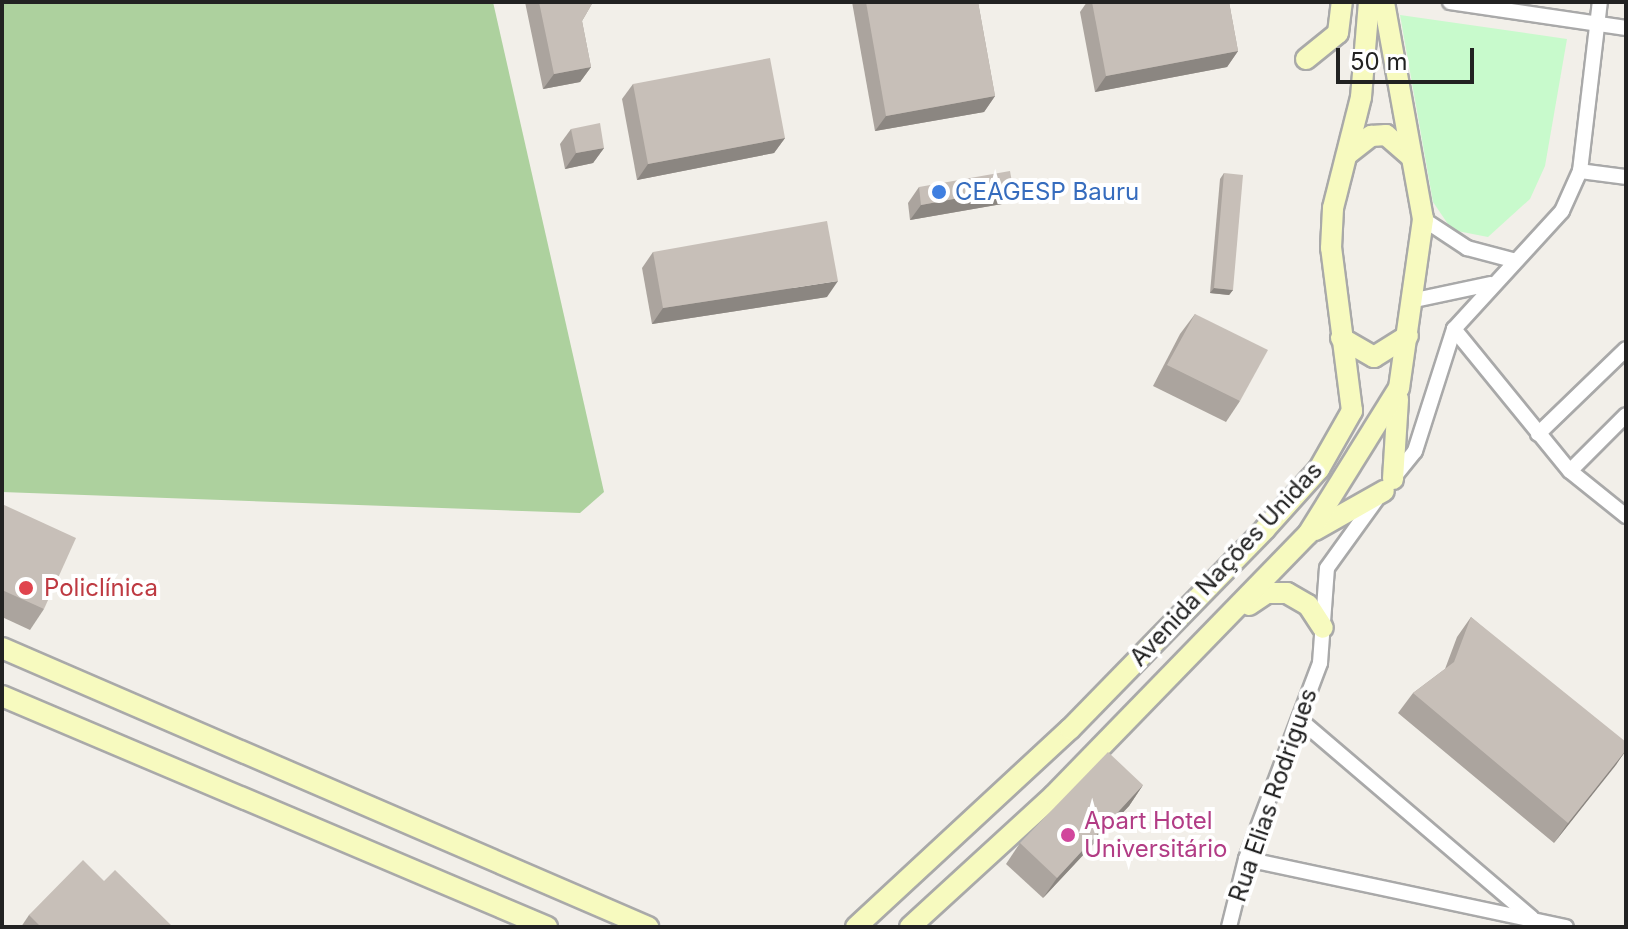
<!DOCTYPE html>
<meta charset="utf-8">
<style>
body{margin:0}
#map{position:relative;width:1628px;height:929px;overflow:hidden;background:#f2efe9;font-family:Inter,sans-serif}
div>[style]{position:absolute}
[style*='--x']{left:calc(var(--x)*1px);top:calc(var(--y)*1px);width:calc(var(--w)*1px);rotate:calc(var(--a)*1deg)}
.forest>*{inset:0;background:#add19e}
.park>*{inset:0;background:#c8facc}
.roads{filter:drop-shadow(2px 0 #a9a9a9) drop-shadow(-2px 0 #a9a9a9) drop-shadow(0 2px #a9a9a9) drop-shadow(0 -2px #a9a9a9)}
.minor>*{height:14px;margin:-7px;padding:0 7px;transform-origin:7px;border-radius:7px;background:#fff}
.secondary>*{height:20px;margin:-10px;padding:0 10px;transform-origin:10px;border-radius:10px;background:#f7fabf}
.wall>*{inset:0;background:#aba49e}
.shaded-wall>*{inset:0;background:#8b8681}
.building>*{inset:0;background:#c7bfb8}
.dots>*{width:22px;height:22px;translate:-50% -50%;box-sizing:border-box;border:4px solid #fff;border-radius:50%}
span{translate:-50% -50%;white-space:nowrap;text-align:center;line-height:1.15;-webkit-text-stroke:8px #fff;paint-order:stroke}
.shop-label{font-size:24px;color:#366cbe}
.left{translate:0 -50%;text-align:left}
.street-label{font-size:24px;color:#222}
.health-label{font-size:24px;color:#be3a42}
.hotel-label{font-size:24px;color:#b23c85}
.frame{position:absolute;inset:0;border:4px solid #222;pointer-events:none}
.scale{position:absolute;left:1336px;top:48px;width:138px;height:36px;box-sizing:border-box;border:4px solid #222;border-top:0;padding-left:10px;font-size:24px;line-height:28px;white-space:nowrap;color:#222;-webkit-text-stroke:6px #fff;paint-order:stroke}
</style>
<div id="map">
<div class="forest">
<i style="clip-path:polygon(2px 2px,493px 2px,604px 492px,580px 513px,2px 492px)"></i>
</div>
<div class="park">
<i style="clip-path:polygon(1400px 15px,1567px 39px,1545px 166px,1530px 199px,1488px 237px,1452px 230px,1433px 202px)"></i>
</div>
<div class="roads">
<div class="minor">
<i style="--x:1450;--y:2;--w:178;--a:8.4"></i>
<i style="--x:1580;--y:171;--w:46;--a:7.4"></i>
<i style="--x:1423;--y:219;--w:53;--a:33.4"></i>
<i style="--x:1467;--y:248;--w:47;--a:14.9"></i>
<i style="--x:1415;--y:300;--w:77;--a:-12"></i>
<i style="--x:1454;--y:329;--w:183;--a:50.8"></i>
<i style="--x:1570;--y:471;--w:72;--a:38.8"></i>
<i style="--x:1538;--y:434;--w:122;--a:-44"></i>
<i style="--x:1570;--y:471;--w:79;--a:-45"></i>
<i style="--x:1394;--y:477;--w:33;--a:-51"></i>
<i style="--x:1415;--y:451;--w:128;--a:-72.3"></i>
<i style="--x:1454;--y:329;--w:160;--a:-47.5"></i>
<i style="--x:1562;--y:211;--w:44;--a:-65.8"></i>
<i style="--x:1580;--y:171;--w:170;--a:-83.3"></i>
<i style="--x:1299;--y:719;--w:306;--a:40.5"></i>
<i style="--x:1246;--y:859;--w:327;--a:12"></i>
<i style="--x:1229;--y:927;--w:70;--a:-76"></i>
<i style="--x:1246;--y:859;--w:210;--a:-69.3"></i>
<i style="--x:1320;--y:663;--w:95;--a:-85.8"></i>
<i style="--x:1327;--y:568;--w:84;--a:-54.2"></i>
</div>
<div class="secondary">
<i style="--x:1306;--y:59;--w:41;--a:-39.1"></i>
<i style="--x:1338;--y:33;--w:31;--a:-83"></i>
<i style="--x:1349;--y:153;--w:28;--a:-38"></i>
<i style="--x:1371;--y:136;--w:15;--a:-4"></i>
<i style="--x:1386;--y:135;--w:32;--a:41"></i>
<i style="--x:1341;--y:338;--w:38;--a:30"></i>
<i style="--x:1374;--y:357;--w:40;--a:-32"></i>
<i style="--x:1393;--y:479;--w:80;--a:-86.4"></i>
<i style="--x:1315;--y:530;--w:79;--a:-29.5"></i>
<i style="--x:1249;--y:605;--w:22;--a:-34"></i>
<i style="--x:1267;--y:593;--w:20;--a:0"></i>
<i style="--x:1287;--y:593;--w:24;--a:30"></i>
<i style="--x:1308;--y:605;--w:27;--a:57"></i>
<i style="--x:2;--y:648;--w:704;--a:23.36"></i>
<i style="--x:2;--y:696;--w:592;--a:22.97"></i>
<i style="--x:856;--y:927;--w:292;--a:-42.8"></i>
<i style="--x:1070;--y:729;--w:279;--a:-45.7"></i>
<i style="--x:1265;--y:529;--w:81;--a:-48"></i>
<i style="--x:1319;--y:469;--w:67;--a:-60.4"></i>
<i style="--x:1352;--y:411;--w:164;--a:-97.3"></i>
<i style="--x:1331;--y:248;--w:40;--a:-87.1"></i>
<i style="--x:1333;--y:208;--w:114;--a:-75.8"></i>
<i style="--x:1361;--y:97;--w:95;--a:-85.2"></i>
<i style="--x:910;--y:927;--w:195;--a:-42.5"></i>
<i style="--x:1054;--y:795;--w:364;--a:-45.8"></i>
<i style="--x:1308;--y:534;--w:172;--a:-58.1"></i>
<i style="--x:1399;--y:388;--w:171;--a:-81.9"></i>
<i style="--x:1423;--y:219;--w:220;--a:-100.2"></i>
</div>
</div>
<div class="wall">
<i style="clip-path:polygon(525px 2px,593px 2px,582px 21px,591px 67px,580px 82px,543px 89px)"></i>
<i style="clip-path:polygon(852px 2px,978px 2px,995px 96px,984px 112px,875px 131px)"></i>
<i style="clip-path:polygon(1087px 2px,1229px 2px,1238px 51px,1227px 67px,1095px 92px,1080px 12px)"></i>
<i style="clip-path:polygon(633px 84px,785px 138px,774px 153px,637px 180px,622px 99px)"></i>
<i style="clip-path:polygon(571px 129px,604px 148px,593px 163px,565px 169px,560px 144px)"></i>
<i style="clip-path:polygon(1224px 173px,1233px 290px,1229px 295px,1210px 293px,1220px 179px)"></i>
<i style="clip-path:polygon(919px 187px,1013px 188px,1002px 204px,910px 220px,908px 203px)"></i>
<i style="clip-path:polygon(653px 252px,827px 297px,652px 324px,642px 268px)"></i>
<i style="clip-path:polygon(1195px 314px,1240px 401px,1226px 422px,1153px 386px,1180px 334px)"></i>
<i style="clip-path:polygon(2px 504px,44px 609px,30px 630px,2px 617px)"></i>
<i style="clip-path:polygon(1471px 617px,1626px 751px,1554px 843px,1398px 713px,1413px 693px,1445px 669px,1457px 637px)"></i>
<i style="clip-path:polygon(1143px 785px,1129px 806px,1043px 898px,1006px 864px,1020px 843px)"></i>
<i style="clip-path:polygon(104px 881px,173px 927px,21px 927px,29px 915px)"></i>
</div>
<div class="shaded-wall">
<i style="clip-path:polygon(1238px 51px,1227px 67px,1095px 92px,1106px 76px)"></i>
<i style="clip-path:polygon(591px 67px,580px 82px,543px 89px,554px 74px)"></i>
<i style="clip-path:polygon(995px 96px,984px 112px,875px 131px,886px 116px)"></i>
<i style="clip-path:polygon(785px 138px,774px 153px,637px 180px,648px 164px)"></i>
<i style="clip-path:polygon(604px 148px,593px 163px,565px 169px,576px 153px)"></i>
<i style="clip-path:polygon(1013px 188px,1002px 204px,910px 220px,921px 205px)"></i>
<i style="clip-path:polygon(838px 281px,827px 297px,652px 324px,663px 308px)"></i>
<i style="clip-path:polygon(1214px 288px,1233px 290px,1229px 295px,1210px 293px)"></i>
<i style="clip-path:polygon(1626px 750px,1616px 765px,1554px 843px,1568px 823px)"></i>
<i style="clip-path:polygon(1143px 785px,1129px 806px,1043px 898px,1057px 878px)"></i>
</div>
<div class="building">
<i style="clip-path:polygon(539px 2px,593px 2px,582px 21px,591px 67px,554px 74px)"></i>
<i style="clip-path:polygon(866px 2px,978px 2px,995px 96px,886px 116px)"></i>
<i style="clip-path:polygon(1092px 2px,1229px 2px,1238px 51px,1106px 76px)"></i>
<i style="clip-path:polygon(770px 58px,785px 138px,648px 164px,633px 84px)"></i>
<i style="clip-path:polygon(600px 123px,604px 148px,576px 153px,571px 129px)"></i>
<i style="clip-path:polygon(1010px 171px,1013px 188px,921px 205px,919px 187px)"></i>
<i style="clip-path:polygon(1224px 173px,1243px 175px,1233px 290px,1214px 288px)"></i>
<i style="clip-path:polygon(827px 221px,838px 281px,663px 308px,653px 252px)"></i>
<i style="clip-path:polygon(1195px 314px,1268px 350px,1240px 401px,1167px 365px)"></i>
<i style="clip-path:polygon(2px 504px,76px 538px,44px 609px,2px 590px)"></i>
<i style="clip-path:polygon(1471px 617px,1626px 742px,1626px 750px,1568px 823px,1413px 693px,1454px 662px)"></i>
<i style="clip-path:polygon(1108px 752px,1143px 785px,1057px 878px,1020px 843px)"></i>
<i style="clip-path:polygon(83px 860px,104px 881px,115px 870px,173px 927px,41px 927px,29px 915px)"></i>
</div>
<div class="dots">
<i style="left:939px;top:192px;background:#3f7fe0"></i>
<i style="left:26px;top:588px;background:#e0444e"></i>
<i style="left:1068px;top:835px;background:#d1479c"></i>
</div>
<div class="shop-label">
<span class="left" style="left:955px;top:192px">CEAGESP Bauru</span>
</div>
<div class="street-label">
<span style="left:1226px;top:564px;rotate:-47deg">Avenida Nações Unidas</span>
<span style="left:1273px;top:795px;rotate:-71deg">Rua Elias Rodrigues</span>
</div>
<div class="health-label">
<span class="left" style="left:44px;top:588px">Policlínica</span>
</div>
<div class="hotel-label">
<span class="left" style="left:1084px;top:835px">Apart Hotel<br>Universitário</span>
</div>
<div class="frame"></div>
<div class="scale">50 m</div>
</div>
